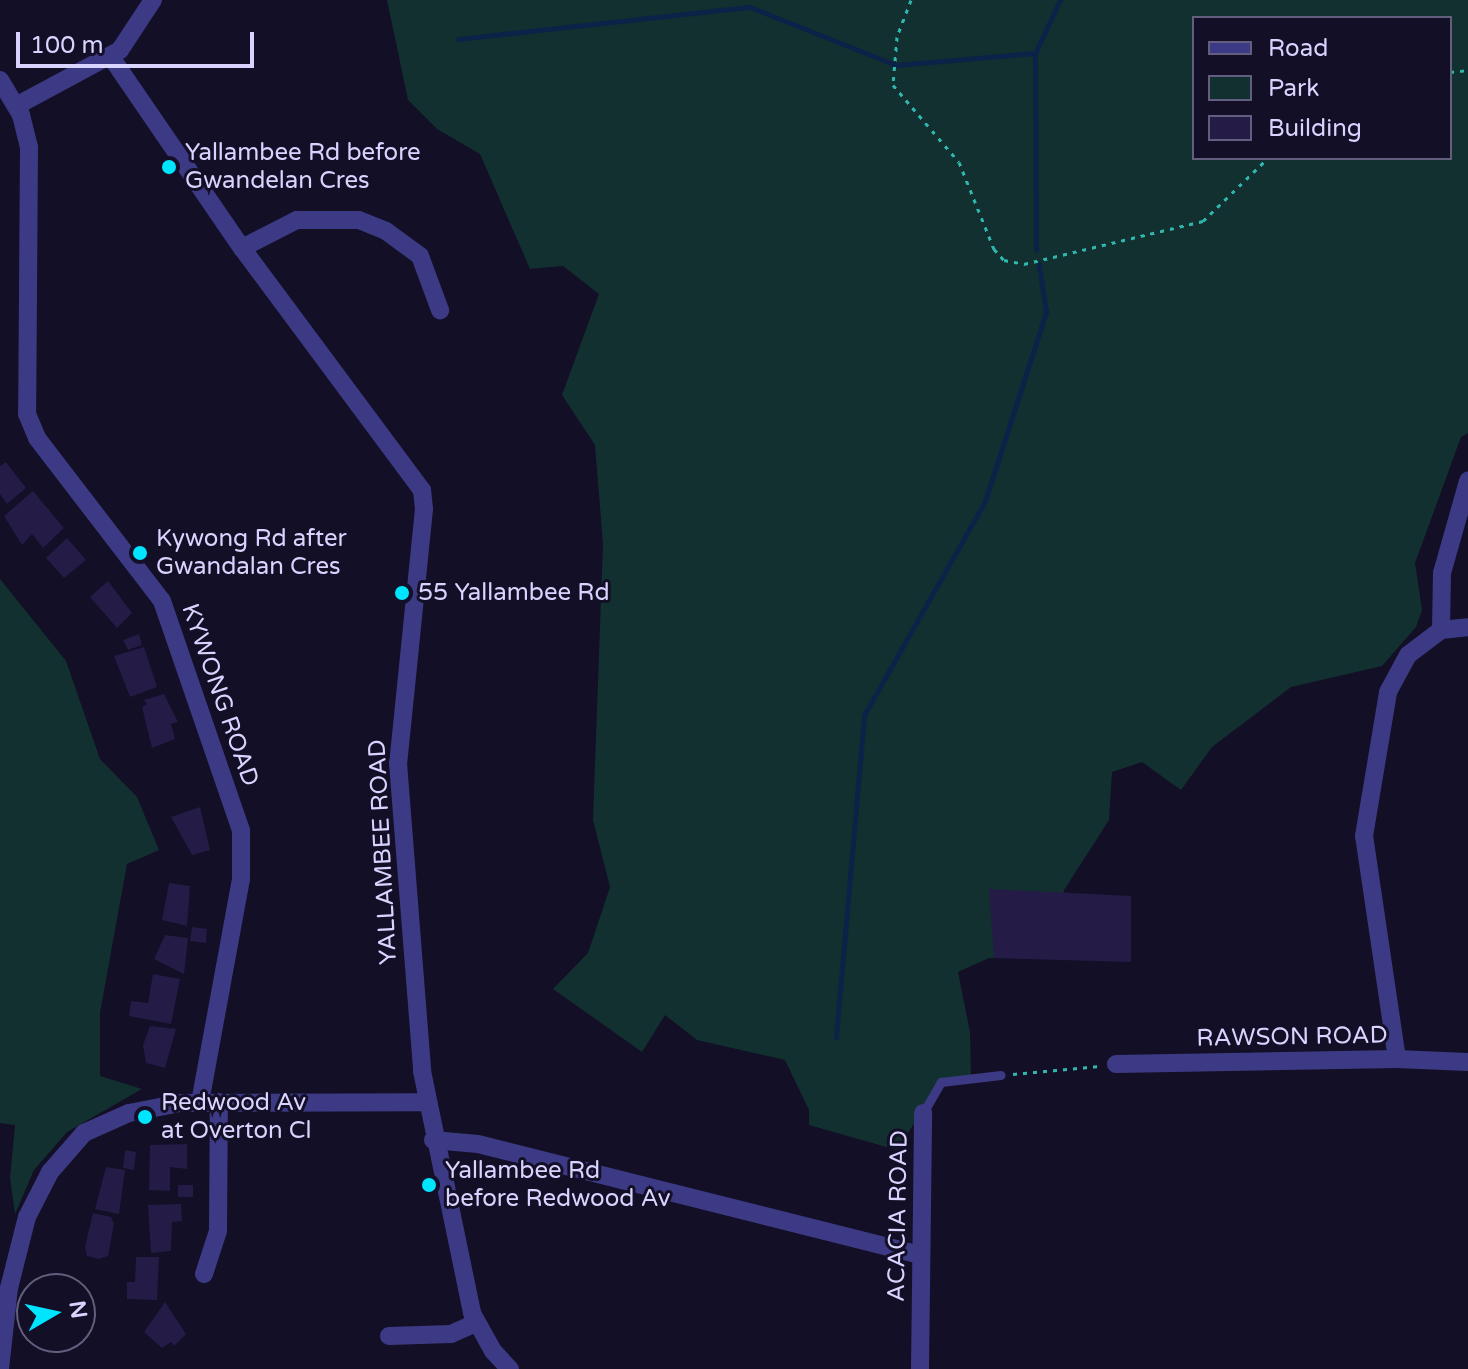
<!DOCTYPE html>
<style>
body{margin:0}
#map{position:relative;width:1468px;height:1369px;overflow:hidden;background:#130f26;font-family:"Varela Round",sans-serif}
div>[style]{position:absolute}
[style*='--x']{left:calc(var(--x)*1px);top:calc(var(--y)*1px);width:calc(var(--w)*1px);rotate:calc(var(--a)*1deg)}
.green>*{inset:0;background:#12302f}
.stream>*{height:5px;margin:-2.5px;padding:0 2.5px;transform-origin:2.5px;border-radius:2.5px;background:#0c2248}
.building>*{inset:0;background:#241b47}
.path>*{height:3px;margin-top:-1.5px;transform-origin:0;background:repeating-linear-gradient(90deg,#2fb8b0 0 4px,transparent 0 10px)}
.lane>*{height:9px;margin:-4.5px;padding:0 4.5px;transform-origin:4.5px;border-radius:4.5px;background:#3d3a85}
.street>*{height:18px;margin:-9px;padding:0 9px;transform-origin:9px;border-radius:9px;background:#3d3a85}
.dots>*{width:22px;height:22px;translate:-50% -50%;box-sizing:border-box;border:4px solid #130f26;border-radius:50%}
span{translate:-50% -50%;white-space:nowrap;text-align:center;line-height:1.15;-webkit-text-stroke:6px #130f26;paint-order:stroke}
.poi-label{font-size:24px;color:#d9d4ff}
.left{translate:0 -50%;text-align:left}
.street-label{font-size:24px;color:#d9d4ff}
.legend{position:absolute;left:1192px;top:16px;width:260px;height:144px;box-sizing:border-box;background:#130f26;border:2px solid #625e7d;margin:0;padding:10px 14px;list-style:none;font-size:24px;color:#d9d4ff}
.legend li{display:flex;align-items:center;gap:16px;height:40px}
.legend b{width:40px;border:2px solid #625e7d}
.north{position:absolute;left:16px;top:1273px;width:80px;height:80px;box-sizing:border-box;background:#130f26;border:2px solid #625e7d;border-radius:50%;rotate:81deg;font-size:22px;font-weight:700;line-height:32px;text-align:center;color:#d9d4ff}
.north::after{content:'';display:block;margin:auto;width:28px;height:36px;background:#00e5ff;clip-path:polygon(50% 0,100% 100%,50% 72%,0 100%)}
.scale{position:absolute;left:16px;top:32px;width:238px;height:36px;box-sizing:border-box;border:4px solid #d9d4ff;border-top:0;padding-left:10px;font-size:24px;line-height:28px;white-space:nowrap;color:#d9d4ff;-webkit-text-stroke:6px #130f26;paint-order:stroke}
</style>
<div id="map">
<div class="green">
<i style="clip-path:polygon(evenodd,387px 0,1468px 0,1468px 433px,1461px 437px,1415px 563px,1422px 610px,1416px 627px,1382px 666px,1291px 687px,1212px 747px,1181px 790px,1142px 762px,1112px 772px,1109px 820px,1064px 890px,1051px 957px,989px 958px,958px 972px,970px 1032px,971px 1075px,941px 1082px,897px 1150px,809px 1125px,809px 1110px,785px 1060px,697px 1040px,665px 1015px,642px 1052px,553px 989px,588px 953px,610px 887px,593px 820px,603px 544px,595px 445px,562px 395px,599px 294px,563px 266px,530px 269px,480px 154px,437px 129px,408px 100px,387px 0,1194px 18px,1450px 18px,1450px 158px,1194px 158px,1194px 18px)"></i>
<i style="clip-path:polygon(0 579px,66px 661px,100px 759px,137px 797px,159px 850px,127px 864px,100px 1013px,100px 1076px,142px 1089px,67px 1132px,34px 1170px,15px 1214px,10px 1178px,15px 1125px,0 1123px)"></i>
</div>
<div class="stream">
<i style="--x:458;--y:39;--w:294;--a:-6.3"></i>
<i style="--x:750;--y:7;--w:157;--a:21.7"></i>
<i style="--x:896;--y:65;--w:140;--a:-4.9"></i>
<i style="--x:1036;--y:250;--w:197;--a:-90.3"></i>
<i style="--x:1035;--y:53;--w:59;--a:-64.7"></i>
<i style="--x:836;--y:1037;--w:323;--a:-85"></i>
<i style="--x:864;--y:715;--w:246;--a:-60.5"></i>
<i style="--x:985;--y:501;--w:199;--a:-72.1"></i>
<i style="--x:1046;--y:312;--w:48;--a:-98.5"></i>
</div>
<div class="building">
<i style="clip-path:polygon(6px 462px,26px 488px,7px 504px,0 494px,0 466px)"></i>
<i style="clip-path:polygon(33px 491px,64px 528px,43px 548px,32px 534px,22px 545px,4px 516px)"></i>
<i style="clip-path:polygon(67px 538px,86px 560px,64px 578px,46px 558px)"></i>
<i style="clip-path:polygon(108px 581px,132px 613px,117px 628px,90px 597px)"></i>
<i style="clip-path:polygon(139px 634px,142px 645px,128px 650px,123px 640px)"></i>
<i style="clip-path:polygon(144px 647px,157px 687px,130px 697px,114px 656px)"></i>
<i style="clip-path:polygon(164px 694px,178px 722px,171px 724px,175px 739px,152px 748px,142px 707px,147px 704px,144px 700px)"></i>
<i style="clip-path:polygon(200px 807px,210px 850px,192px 855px,171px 817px)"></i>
<i style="clip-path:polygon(169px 883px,190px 886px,187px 926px,162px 920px)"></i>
<i style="clip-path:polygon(989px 889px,1131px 896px,1131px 962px,994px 958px)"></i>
<i style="clip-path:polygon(192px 927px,207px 929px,206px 943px,190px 941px)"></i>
<i style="clip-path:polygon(165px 935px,188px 938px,184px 974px,154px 959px)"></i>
<i style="clip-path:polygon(153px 974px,180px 979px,171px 1024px,129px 1016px,131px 1001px,148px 1003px)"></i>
<i style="clip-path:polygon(150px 1026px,176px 1029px,165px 1068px,146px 1063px,143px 1045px)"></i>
<i style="clip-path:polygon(187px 1144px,187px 1169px,170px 1167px,170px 1191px,149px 1190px,150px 1145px)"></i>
<i style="clip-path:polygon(125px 1150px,136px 1152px,134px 1170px,123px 1168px)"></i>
<i style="clip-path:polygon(106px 1167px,125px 1170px,119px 1214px,95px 1209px)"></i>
<i style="clip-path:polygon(178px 1185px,193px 1185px,193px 1197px,178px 1197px)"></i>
<i style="clip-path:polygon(181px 1204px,182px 1221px,172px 1222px,171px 1251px,151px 1253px,148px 1205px)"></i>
<i style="clip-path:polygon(93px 1213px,111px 1217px,114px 1224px,108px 1256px,99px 1259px,87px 1256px,85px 1247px)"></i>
<i style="clip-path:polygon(136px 1257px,159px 1257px,157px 1300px,127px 1299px,127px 1282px,135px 1282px)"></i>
<i style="clip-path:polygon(165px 1302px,186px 1334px,174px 1346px,171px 1342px,162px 1348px,144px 1332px)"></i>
</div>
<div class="path">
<i style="--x:911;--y:0;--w:40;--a:111"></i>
<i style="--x:897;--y:37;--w:48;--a:94.8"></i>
<i style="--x:893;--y:85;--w:101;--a:49.4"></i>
<i style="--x:959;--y:162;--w:94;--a:68.1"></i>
<i style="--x:994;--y:249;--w:15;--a:48"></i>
<i style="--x:1004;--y:260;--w:20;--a:11"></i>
<i style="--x:1024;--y:264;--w:184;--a:-13.5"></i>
<i style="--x:1203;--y:221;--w:91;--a:-44.1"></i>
<i style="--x:1450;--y:72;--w:18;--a:-6"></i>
<i style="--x:1013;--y:1074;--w:87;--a:-5.3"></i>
</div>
<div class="lane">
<i style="--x:923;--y:1113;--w:36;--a:-60"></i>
<i style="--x:941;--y:1082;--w:60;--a:-6.7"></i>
</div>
<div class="street">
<i style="--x:111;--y:57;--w:232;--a:55.6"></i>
<i style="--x:242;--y:248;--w:302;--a:53.4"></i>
<i style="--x:422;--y:490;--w:19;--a:84"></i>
<i style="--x:424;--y:509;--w:255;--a:95.8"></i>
<i style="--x:398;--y:763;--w:309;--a:85.5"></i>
<i style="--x:422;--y:1071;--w:247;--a:78.3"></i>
<i style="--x:472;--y:1313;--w:43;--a:61.1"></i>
<i style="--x:493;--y:1351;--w:25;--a:47"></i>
<i style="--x:0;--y:80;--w:41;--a:59"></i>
<i style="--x:21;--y:115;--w:34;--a:76"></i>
<i style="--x:29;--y:148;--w:266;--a:90.4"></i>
<i style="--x:27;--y:414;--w:26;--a:67"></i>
<i style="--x:37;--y:438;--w:205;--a:52.5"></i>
<i style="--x:162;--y:601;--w:243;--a:71"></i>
<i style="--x:241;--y:831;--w:48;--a:90"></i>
<i style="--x:241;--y:879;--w:227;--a:100.4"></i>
<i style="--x:16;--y:106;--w:118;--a:-28.3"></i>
<i style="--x:120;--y:50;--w:60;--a:-56.6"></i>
<i style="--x:242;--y:248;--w:62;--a:-27"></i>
<i style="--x:297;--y:220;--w:62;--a:0"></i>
<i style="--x:359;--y:220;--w:29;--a:22"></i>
<i style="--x:386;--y:231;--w:42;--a:36.3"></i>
<i style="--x:420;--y:256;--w:58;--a:69.7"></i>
<i style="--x:1441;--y:630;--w:27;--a:-6"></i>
<i style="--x:1397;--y:1059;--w:225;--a:-98.4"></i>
<i style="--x:1364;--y:836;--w:146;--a:-80.5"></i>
<i style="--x:1388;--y:692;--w:42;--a:-61.6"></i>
<i style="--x:1408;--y:655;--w:41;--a:-37.1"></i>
<i style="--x:1441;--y:630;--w:57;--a:-89"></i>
<i style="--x:1442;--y:573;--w:96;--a:-74.2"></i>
<i style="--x:1116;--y:1064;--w:281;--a:-1"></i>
<i style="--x:1397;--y:1059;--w:71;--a:2.4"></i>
<i style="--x:433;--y:1140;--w:45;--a:5.1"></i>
<i style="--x:478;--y:1144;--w:456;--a:14.1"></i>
<i style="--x:204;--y:1274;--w:45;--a:-72"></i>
<i style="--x:218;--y:1231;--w:129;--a:-89.6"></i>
<i style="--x:389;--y:1336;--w:62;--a:-1.8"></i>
<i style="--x:451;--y:1334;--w:27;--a:-24"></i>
<i style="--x:0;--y:1369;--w:81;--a:-83.7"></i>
<i style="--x:9;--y:1288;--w:73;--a:-75.8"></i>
<i style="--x:27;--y:1217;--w:51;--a:-62.9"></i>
<i style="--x:50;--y:1172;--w:52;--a:-48.9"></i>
<i style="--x:84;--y:1133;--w:49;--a:-24"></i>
<i style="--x:129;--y:1113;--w:52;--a:-11.1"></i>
<i style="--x:180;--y:1103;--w:246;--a:-0.2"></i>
<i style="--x:920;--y:1369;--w:256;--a:-89.3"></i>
</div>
<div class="dots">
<i style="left:169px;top:167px;background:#00e5ff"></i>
<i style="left:140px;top:553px;background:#00e5ff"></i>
<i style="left:402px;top:593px;background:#00e5ff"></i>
<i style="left:145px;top:1117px;background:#00e5ff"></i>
<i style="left:429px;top:1185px;background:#00e5ff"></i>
</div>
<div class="poi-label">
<span class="left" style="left:185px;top:167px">Yallambee Rd before<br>Gwandelan Cres</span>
<span class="left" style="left:156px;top:553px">Kywong Rd after<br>Gwandalan Cres</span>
<span class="left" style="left:418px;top:593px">55 Yallambee Rd</span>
<span class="left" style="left:161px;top:1117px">Redwood Av<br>at Overton Cl</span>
<span class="left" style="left:445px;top:1185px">Yallambee Rd<br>before Redwood Av</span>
</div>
<div class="street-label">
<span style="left:220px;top:695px;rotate:71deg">KYWONG ROAD</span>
<span style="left:383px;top:852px;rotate:-93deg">YALLAMBEE ROAD</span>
<span style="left:1292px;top:1037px;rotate:-1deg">RAWSON ROAD</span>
<span style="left:898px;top:1216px;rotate:-89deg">ACACIA ROAD</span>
</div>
<ul class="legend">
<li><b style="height:10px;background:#3d3a85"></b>Road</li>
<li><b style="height:22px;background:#12302f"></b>Park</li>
<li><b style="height:22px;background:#241b47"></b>Building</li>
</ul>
<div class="north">N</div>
<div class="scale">100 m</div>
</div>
